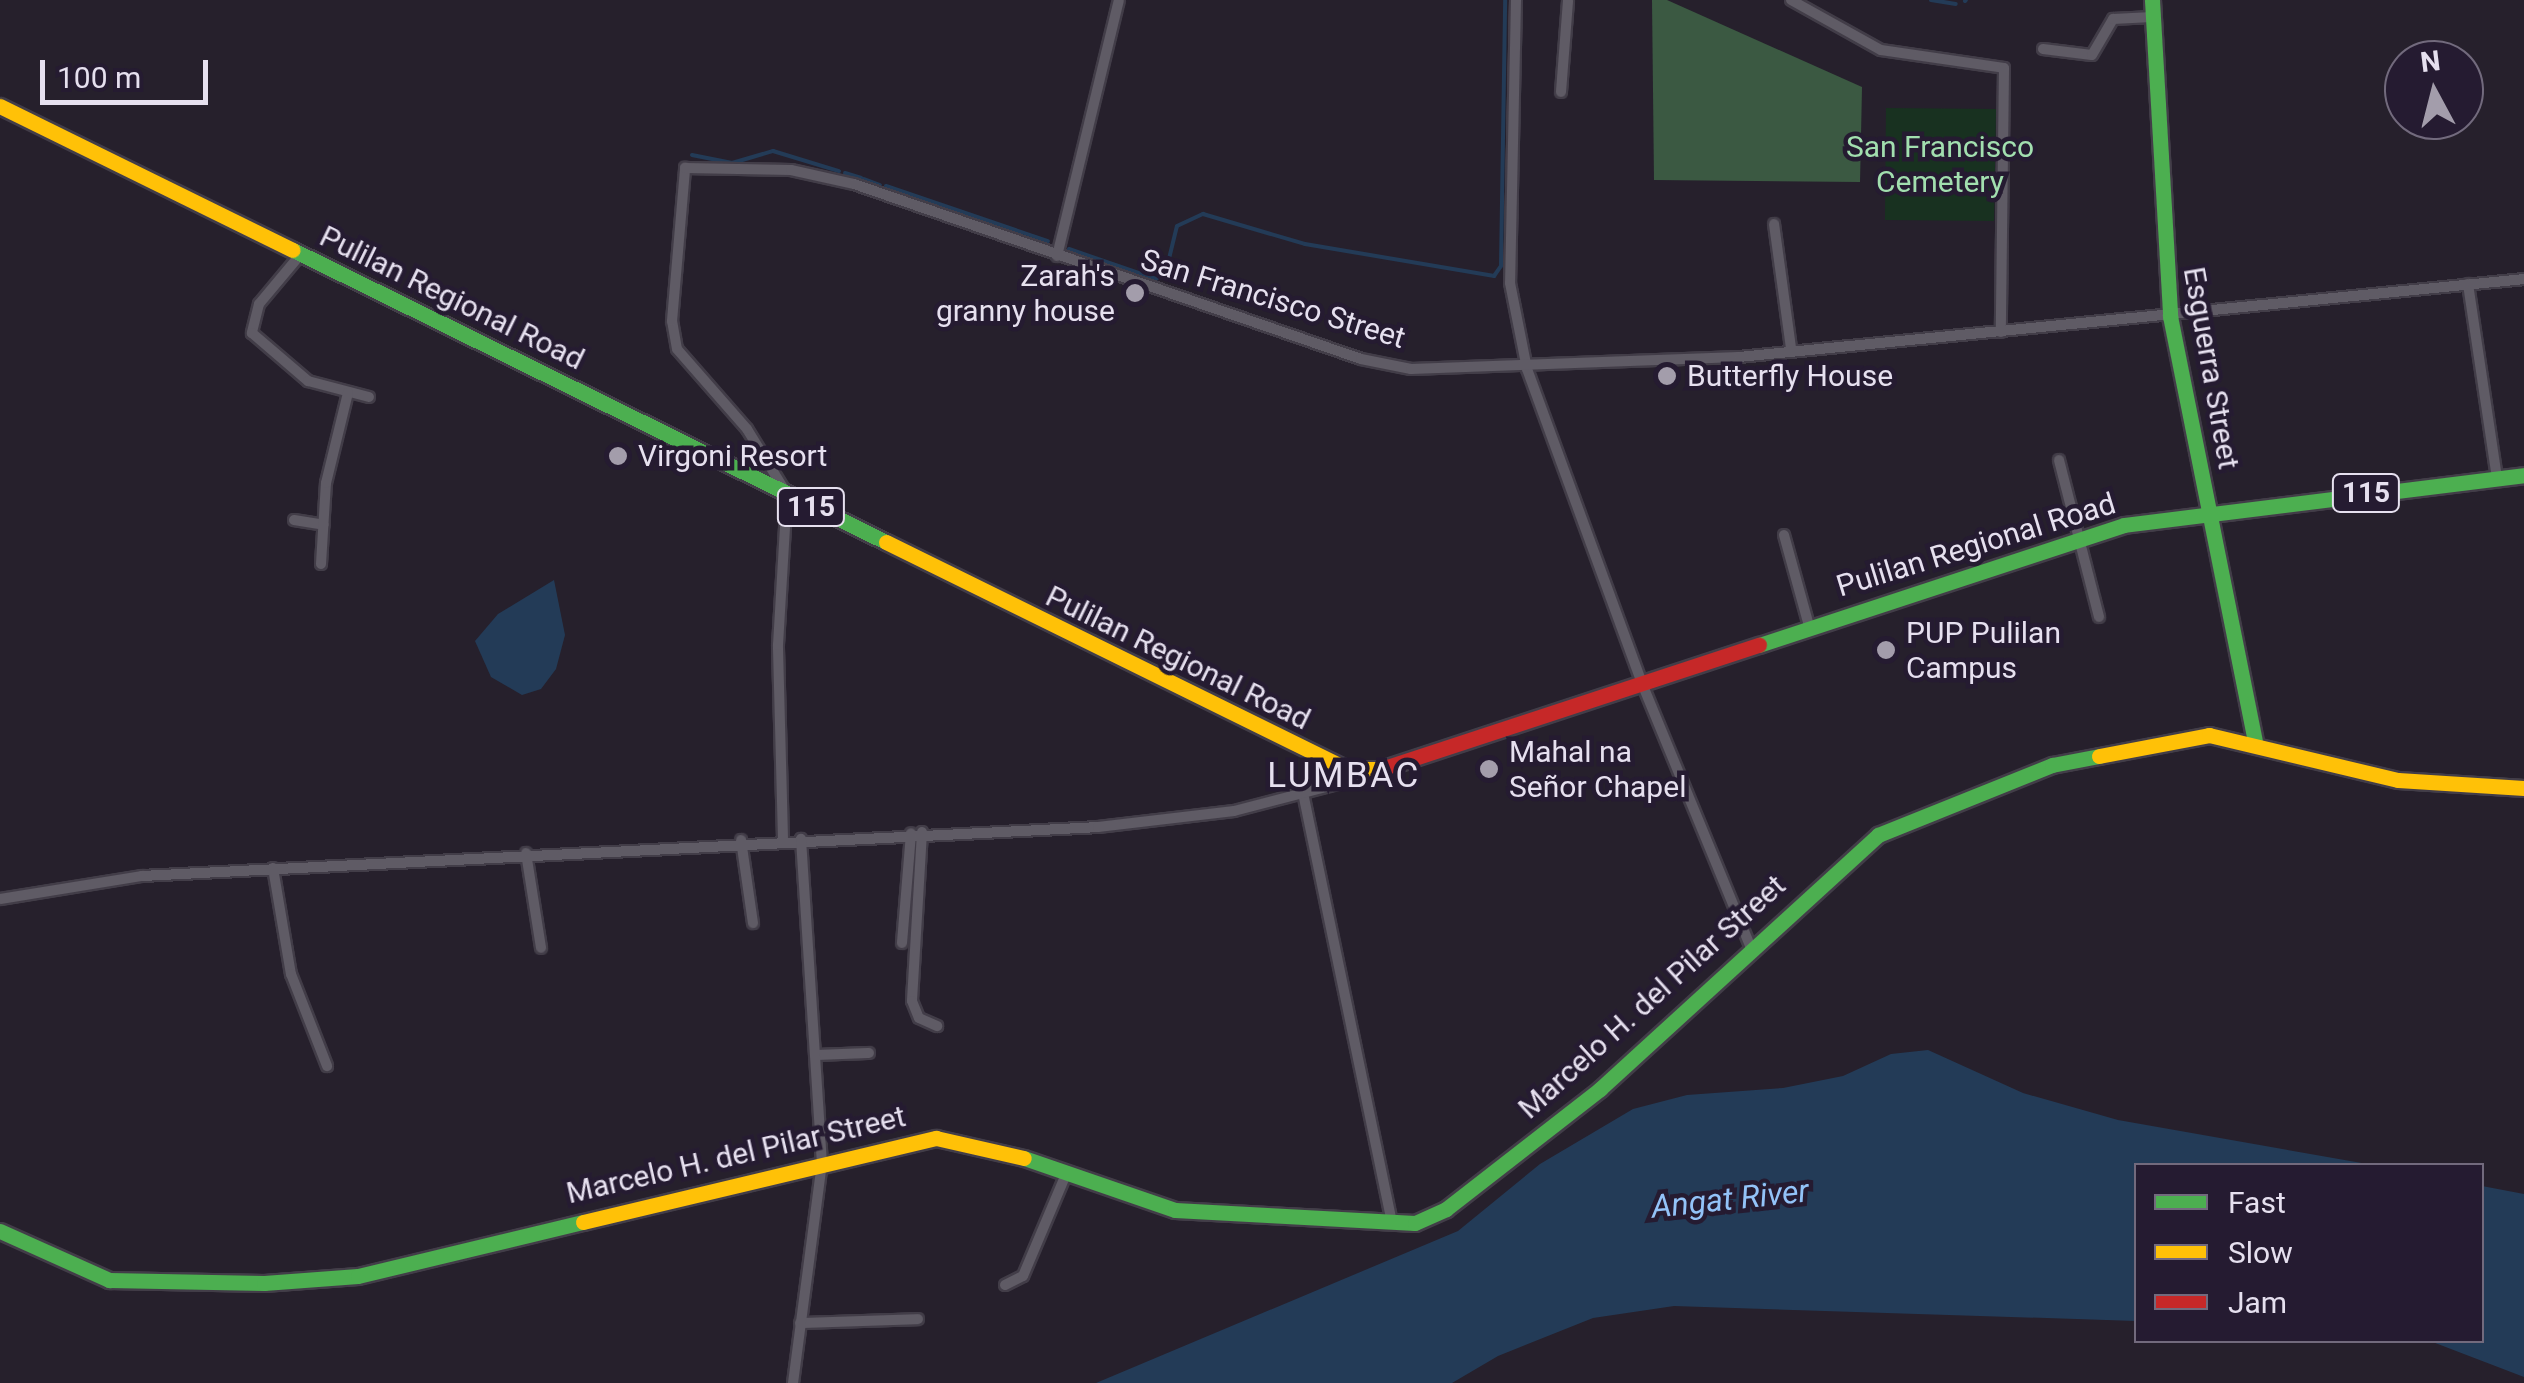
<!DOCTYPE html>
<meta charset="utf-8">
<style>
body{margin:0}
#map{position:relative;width:2524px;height:1383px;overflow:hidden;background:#26202c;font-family:Roboto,sans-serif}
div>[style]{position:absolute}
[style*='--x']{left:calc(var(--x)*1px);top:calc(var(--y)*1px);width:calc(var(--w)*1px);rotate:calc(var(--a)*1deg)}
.green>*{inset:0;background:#183120}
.forest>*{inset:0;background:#3b5942}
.water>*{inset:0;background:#233b57}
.stream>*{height:4px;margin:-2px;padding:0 2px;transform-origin:2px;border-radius:2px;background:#233b57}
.roads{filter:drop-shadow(2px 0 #423d48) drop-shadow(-2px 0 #423d48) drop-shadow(0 2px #423d48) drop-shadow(0 -2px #423d48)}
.street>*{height:10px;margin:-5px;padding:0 5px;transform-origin:5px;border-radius:5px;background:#5f5b65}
.fast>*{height:15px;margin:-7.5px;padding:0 7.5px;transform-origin:7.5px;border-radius:7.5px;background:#4caf50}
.slow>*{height:15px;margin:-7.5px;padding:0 7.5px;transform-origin:7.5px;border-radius:7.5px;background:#ffc107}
.jam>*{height:15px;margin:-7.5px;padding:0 7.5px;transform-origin:7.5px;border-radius:7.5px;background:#c62828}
.dots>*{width:28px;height:28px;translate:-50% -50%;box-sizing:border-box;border:5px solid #251b31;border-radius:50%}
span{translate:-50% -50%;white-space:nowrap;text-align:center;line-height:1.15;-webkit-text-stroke:9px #251b31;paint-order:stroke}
.shield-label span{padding:2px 8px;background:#251b31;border:2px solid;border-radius:8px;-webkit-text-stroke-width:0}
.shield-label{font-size:28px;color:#e6e0ef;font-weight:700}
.park-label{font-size:30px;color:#a2dfaf}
.poi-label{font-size:30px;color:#e6e0ef}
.right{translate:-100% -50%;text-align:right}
.left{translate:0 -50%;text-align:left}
.street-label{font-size:30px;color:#e6e0ef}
.water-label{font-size:32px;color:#93c3f8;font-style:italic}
.quarter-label{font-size:35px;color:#e6e0ef;letter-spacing:2.5px}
.legend{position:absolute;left:2134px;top:1163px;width:350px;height:180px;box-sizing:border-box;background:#251b31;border:2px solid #726a7d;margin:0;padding:12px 18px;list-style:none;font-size:30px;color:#e6e0ef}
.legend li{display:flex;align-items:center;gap:20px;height:50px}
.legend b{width:50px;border:2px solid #726a7d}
.north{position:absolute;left:2384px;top:40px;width:100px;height:100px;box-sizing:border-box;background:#251b31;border:2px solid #726a7d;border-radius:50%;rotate:353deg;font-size:28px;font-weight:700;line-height:40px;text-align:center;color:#e6e0ef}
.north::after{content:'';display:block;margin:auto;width:35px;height:45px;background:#a39dab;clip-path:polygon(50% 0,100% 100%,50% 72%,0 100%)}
.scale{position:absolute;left:40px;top:60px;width:168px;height:45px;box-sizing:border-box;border:5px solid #e6e0ef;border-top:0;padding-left:12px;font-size:30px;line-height:35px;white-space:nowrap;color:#e6e0ef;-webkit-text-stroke:8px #251b31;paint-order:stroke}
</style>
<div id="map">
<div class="green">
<i style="clip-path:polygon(1886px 108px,1996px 109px,1994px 221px,1885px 220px)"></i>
</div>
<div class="forest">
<i style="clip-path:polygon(1652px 0,1667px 0,1862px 87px,1860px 182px,1654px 180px)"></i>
</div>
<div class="water">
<i style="clip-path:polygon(554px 580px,565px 635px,556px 669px,541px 689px,522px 695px,491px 677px,475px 641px,498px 614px)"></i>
<i style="clip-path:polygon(1928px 1050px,2023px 1093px,2118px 1120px,2373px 1165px,2136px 1166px,2136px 1321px,1674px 1306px,1593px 1318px,1498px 1356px,1452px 1383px,1096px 1383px,1458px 1231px,1540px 1164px,1633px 1109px,1687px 1095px,1783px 1088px,1843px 1076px,1891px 1054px)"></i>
<i style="clip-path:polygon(2482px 1186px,2524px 1194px,2524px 1377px,2430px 1341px,2482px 1340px)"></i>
</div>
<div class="stream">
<i style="--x:1931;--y:0;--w:25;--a:9"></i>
<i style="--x:1965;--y:1;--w:1;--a:-45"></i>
<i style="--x:692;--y:155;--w:41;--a:11.3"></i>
<i style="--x:732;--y:163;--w:43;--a:-16.3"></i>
<i style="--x:773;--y:151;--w:69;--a:16.9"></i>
<i style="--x:845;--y:173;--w:17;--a:17"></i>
<i style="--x:864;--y:179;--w:17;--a:21"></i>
<i style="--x:886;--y:186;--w:171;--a:18.8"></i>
<i style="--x:1069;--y:249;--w:92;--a:19"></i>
<i style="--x:1156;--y:279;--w:13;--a:-39"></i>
<i style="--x:1166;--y:271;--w:46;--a:-76.3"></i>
<i style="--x:1177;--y:226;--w:29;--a:-25"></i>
<i style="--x:1203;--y:214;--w:106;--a:16.4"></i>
<i style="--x:1305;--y:244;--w:192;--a:9.6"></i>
<i style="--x:1494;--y:276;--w:12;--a:-55"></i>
<i style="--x:1501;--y:266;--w:266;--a:-89.1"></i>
</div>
<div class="roads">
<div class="street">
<i style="--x:1516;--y:0;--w:283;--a:91.2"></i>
<i style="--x:1510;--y:283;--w:88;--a:78.8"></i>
<i style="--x:1527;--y:369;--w:332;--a:69.9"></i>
<i style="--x:1641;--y:681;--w:289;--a:67.6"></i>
<i style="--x:1791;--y:0;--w:103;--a:29.1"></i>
<i style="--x:1881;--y:50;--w:124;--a:8.3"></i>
<i style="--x:2004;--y:68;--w:264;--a:90.7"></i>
<i style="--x:2043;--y:49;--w:49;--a:7"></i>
<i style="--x:2092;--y:55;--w:42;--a:-59.7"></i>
<i style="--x:2113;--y:19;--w:39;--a:-3"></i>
<i style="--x:1561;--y:92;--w:92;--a:-85.6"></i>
<i style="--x:1774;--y:224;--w:125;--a:82.2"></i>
<i style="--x:300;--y:255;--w:64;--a:129.9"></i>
<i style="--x:259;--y:304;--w:30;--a:104"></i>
<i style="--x:252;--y:333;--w:74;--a:40.6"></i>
<i style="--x:308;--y:381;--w:63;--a:14.7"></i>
<i style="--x:1057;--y:256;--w:263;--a:-76.4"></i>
<i style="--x:2468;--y:284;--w:196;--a:81.5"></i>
<i style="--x:2059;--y:460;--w:162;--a:75.7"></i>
<i style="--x:294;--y:520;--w:30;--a:9"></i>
<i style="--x:1784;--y:535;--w:94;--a:74.6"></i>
<i style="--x:321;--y:564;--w:81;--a:-86.5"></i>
<i style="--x:326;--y:483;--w:93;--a:-76.3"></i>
<i style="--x:1303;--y:793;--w:439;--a:78.3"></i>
<i style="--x:922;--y:832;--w:169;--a:93.4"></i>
<i style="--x:912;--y:1001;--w:18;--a:68"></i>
<i style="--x:919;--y:1018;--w:20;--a:24"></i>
<i style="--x:783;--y:839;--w:194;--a:-91.5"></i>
<i style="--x:778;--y:645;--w:151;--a:-86.6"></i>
<i style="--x:787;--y:494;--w:76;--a:-121.6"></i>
<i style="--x:747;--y:429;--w:106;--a:-131.2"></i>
<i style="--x:677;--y:349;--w:28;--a:-100"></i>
<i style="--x:672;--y:321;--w:154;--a:-85.1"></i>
<i style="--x:685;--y:168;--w:106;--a:1.1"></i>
<i style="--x:791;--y:170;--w:65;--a:12.5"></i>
<i style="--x:854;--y:184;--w:536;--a:19.04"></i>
<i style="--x:1361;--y:359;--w:51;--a:11.3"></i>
<i style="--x:1411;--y:369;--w:328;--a:-2.1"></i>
<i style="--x:1739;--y:357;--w:789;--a:-5.67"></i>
<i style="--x:741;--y:840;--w:84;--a:81.8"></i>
<i style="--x:526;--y:853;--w:96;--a:81"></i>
<i style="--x:273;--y:868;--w:108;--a:80.4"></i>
<i style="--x:291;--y:974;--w:99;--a:68.6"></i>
<i style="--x:0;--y:899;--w:144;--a:-9.2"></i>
<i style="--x:142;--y:876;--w:957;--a:-2.93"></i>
<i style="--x:1098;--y:827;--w:137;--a:-6.7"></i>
<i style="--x:1234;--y:811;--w:127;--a:-14.6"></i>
<i style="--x:1357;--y:779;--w:13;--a:-39"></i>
<i style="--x:902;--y:943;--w:110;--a:-85.3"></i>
<i style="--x:815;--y:1055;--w:54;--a:-2.1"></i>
<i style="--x:1005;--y:1285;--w:20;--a:-27"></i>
<i style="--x:1023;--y:1276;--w:111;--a:-67.1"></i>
<i style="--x:800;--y:1323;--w:118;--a:-1.9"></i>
<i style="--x:793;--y:1383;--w:221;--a:-82.5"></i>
<i style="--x:822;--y:1164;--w:326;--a:-93.7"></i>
</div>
<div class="fast">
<i style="--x:2152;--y:0;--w:317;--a:86.7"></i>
<i style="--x:2170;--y:316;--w:433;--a:78.7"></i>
<i style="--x:293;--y:250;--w:661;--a:26.22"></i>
<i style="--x:1759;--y:645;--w:384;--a:-18.2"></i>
<i style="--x:2124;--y:525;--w:403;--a:-7.1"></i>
<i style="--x:1024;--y:1158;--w:160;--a:19"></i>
<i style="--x:1175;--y:1210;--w:240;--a:3.1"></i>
<i style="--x:1415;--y:1223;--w:34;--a:-24"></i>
<i style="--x:1446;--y:1209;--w:195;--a:-37.9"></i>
<i style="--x:1600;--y:1089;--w:377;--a:-42.4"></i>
<i style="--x:1878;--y:835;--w:188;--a:-21.9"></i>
<i style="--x:2052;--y:765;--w:48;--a:-10.8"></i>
<i style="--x:0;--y:1231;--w:120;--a:24.2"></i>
<i style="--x:109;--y:1280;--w:155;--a:1.1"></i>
<i style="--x:264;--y:1283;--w:94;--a:-4.3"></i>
<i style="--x:358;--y:1276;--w:231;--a:-13.5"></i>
</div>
<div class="slow">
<i style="--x:0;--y:106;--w:326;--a:26.2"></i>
<i style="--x:886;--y:542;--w:514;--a:26.22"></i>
<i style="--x:1347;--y:769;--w:34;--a:0"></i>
<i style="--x:2099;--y:756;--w:112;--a:-10.8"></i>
<i style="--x:2209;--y:735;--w:194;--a:13.4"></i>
<i style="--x:2398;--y:780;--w:126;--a:3.6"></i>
<i style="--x:583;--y:1222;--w:363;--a:-13.4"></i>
<i style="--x:936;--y:1138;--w:90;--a:12.8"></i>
</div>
<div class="jam">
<i style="--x:1381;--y:769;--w:398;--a:-18.2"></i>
</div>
</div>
<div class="dots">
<i style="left:1135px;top:293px;background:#a39dab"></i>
<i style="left:1667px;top:376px;background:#a39dab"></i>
<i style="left:618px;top:456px;background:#a39dab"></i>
<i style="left:1886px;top:650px;background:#a39dab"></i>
<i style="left:1489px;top:769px;background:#a39dab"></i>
</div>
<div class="shield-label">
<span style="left:2366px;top:493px">115</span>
<span style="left:811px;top:507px">115</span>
</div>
<div class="park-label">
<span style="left:1940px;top:164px">San Francisco<br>Cemetery</span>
</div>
<div class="poi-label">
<span class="right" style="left:1115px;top:293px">Zarah's<br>granny house</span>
<span class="left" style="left:1687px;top:376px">Butterfly House</span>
<span class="left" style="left:638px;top:456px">Virgoni Resort</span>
<span class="left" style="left:1906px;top:650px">PUP Pulilan<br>Campus</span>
<span class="left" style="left:1509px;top:769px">Mahal na<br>Señor Chapel</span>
</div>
<div class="street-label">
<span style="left:452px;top:298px;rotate:26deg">Pulilan Regional Road</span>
<span style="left:1273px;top:299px;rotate:17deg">San Francisco Street</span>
<span style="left:2211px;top:368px;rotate:80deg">Esguerra Street</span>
<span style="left:1976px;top:545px;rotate:-17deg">Pulilan Regional Road</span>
<span style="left:1178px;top:658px;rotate:26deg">Pulilan Regional Road</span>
<span style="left:1652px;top:997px;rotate:-42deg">Marcelo H. del Pilar Street</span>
<span style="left:736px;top:1155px;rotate:-13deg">Marcelo H. del Pilar Street</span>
</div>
<div class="water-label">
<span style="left:1730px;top:1199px;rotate:-6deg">Angat River</span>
</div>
<div class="quarter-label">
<span style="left:1344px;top:776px">LUMBAC</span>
</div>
<ul class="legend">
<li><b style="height:12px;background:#4caf50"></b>Fast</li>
<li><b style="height:12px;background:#ffc107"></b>Slow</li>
<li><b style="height:12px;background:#c62828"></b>Jam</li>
</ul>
<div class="north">N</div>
<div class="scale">100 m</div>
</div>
